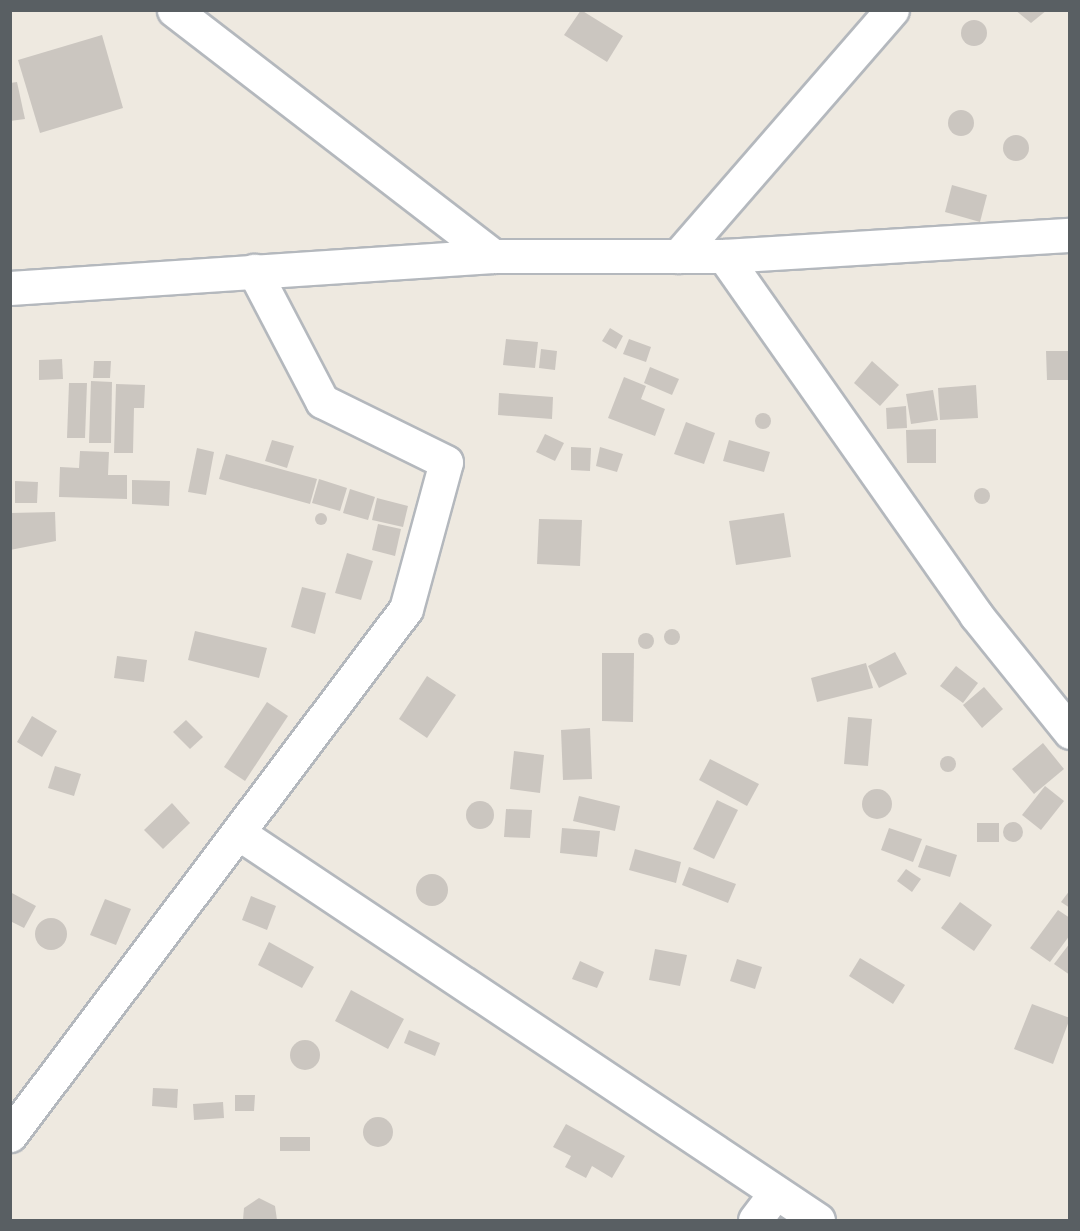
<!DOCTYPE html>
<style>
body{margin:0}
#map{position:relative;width:1080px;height:1231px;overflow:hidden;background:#eee9e0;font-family:"PT Sans",sans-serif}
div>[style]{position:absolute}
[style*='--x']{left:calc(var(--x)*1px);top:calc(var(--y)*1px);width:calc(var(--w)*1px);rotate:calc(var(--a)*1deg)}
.building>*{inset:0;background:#cbc6c0}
.round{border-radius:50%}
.roads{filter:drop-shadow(2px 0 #b4b8bd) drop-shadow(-2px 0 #b4b8bd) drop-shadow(0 2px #b4b8bd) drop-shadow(0 -2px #b4b8bd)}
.minor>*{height:33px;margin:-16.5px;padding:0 16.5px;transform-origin:16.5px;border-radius:16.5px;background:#fff}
.tertiary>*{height:33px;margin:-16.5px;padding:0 16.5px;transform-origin:16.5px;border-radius:16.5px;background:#fff}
span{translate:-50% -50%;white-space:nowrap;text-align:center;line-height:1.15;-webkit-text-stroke:6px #fff;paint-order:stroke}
.frame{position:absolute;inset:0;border:12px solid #595f63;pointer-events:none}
</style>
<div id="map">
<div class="building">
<i style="clip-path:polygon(581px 10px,623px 36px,607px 62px,564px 35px)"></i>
<i style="clip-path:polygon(1015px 10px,1047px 10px,1031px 23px)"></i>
<i class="round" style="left:961px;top:20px;width:26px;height:26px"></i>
<i style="clip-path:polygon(102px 35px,123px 108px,40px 133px,18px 60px)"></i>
<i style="clip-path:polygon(17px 82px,25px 119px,10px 121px,10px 83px)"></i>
<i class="round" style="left:948px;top:110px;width:26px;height:26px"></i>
<i class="round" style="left:1003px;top:135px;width:26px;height:26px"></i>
<i style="clip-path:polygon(952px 185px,987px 195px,980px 222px,945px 212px)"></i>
<i style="clip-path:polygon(610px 328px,623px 336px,616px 349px,602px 341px)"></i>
<i style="clip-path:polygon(506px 339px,538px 342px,535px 368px,503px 365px)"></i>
<i style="clip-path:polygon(629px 339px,651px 347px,646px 362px,623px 354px)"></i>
<i style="clip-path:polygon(541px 349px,557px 351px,555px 370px,539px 368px)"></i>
<i style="clip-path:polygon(1046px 351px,1070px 351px,1070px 380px,1047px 380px)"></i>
<i style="clip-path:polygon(62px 359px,63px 379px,39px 380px,39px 360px)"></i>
<i style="clip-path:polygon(94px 361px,111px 361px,110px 378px,93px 378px)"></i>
<i style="clip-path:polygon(872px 361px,899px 385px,880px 406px,854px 383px)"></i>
<i style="clip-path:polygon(650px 367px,679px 379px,672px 395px,644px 383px)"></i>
<i style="clip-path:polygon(624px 377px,646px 386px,641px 399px,665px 409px,655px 436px,608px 418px)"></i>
<i style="clip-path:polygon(91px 381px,112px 382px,111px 443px,89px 443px)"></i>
<i style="clip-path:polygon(69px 383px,87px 383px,85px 438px,67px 438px)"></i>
<i style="clip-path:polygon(116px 384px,145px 385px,144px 408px,134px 408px,133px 453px,114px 453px)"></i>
<i style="clip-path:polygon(976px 385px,978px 418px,940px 420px,938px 388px)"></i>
<i style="clip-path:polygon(933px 390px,938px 420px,911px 424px,906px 394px)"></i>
<i style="clip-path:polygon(499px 393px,553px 397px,552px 419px,498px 415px)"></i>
<i style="clip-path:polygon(906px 406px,907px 428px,887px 429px,886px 408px)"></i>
<i class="round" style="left:755px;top:413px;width:16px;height:16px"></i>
<i style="clip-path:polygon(686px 422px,715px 433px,704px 464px,674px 454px)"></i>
<i style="clip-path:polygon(936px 429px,936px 463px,907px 463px,906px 430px)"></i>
<i style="clip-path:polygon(545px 434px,564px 443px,555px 461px,536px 452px)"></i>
<i style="clip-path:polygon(272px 440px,294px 446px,287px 468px,265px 461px)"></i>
<i style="clip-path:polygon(729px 440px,770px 452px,764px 472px,723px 461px)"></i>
<i style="clip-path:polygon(571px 447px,591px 448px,590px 471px,571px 470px)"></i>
<i style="clip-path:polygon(600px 447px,623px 454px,617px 472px,596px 466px)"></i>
<i style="clip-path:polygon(197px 448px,214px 452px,206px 495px,188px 492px)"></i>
<i style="clip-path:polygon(80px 451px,109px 452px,108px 475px,127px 475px,127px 499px,59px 497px,60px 467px,79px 468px)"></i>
<i style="clip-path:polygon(226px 454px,317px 479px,310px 504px,219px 479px)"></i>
<i style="clip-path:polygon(319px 479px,347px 488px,340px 511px,312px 503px)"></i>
<i style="clip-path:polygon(132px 480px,170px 481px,169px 506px,132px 504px)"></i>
<i style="clip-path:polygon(15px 481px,38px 482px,37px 503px,15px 503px)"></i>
<i class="round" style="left:974px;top:488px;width:16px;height:16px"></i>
<i style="clip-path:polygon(350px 489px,375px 497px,368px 520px,343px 513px)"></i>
<i style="clip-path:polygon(377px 498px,408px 506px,403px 527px,372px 520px)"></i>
<i style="clip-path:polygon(55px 512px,56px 541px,10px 550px,10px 513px)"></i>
<i style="clip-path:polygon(784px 513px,791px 557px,736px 565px,729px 521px)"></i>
<i class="round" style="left:315px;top:513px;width:12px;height:12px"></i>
<i style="clip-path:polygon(539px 519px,582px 520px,580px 566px,537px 564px)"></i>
<i style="clip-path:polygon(378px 524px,401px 529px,395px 556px,372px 550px)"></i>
<i style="clip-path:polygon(347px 553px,373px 561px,361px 600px,335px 593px)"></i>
<i style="clip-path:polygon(302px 587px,326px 593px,315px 634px,291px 627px)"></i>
<i class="round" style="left:664px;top:629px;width:16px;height:16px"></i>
<i style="clip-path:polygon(195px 631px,267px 648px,259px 678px,188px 660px)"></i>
<i class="round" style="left:638px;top:633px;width:16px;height:16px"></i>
<i style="clip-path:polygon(895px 652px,907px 674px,879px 688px,868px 666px)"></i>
<i style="clip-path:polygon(602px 653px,634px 653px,633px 722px,602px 721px)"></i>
<i style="clip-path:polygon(117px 656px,147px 660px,144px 682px,114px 678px)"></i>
<i style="clip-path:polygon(866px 663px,873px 688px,817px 702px,811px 678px)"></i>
<i style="clip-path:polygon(956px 666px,978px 683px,963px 703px,940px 686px)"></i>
<i style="clip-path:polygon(427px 676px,456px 695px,427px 738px,399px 719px)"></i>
<i style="clip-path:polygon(984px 687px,1003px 709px,982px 728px,963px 705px)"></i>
<i style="clip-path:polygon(267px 702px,288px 716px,245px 781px,224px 767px)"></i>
<i style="clip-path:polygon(32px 716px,57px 731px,42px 757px,17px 742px)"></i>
<i style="clip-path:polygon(848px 717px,872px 719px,868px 766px,844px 764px)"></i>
<i style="clip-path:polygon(186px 720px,203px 737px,190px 749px,173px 732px)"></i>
<i style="clip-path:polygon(590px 728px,592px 779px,563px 780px,561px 730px)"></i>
<i style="clip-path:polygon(1043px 743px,1064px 769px,1034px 794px,1012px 769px)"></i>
<i style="clip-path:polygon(514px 751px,544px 755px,540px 793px,510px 789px)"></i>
<i class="round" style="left:940px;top:756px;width:16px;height:16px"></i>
<i style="clip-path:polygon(710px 759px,759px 784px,747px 806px,699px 780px)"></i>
<i style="clip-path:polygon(55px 766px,81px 774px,74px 796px,48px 788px)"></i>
<i style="clip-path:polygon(1045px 786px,1064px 801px,1041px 830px,1022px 815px)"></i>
<i class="round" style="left:862px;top:789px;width:30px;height:30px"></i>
<i style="clip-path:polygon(579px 796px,620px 806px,615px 831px,573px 821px)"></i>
<i style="clip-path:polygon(717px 800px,738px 810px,714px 859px,693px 849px)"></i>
<i class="round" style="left:466px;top:801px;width:28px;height:28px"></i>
<i style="clip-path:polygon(172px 803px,190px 823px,163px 849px,144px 830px)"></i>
<i style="clip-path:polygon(506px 809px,532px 810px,530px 838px,504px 837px)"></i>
<i class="round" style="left:1003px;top:822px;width:20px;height:20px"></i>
<i style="clip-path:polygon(977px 823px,999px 823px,999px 842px,977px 842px)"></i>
<i style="clip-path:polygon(562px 828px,600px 831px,597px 857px,560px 853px)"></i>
<i style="clip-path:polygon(889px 828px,922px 839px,913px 862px,881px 850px)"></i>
<i style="clip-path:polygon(926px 845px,957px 855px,950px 877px,918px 867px)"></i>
<i style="clip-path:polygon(635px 849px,681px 862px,676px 883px,629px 870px)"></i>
<i style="clip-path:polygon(689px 867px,736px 884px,728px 903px,682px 885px)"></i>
<i style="clip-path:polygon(906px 869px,921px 879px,912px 892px,897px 881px)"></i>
<i class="round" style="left:416px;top:874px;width:32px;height:32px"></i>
<i style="clip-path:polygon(1070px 890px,1070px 908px,1061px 902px)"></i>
<i style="clip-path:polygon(10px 892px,36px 906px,24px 928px,10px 921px)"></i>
<i style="clip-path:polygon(251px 896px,276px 906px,267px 930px,242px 920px)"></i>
<i style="clip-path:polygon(105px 899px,131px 909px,116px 945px,90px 935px)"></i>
<i style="clip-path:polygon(960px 902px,992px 925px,974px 951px,941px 928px)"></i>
<i style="clip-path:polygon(1058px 910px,1070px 918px,1070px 935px,1050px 962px,1030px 948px)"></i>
<i class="round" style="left:35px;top:918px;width:32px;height:32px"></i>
<i style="clip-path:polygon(269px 942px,314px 967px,302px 988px,258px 965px)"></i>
<i style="clip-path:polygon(1070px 943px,1070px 975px,1054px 964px)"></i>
<i style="clip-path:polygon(655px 949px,687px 955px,680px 986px,649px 980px)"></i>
<i style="clip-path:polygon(860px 958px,905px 985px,893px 1004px,849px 976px)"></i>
<i style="clip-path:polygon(737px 959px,762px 967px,755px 989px,730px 981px)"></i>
<i style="clip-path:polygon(580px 961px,604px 972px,597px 988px,572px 979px)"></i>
<i style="clip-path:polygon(351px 990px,404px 1019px,388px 1049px,335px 1021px)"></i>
<i style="clip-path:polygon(1032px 1004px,1070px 1018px,1053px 1064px,1014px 1049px)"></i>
<i style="clip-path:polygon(409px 1030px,440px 1043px,435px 1056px,404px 1043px)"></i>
<i class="round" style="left:290px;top:1040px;width:30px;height:30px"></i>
<i style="clip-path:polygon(153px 1088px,178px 1089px,177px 1108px,152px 1106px)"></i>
<i style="clip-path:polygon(235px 1095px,255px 1095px,254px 1111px,235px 1111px)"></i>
<i style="clip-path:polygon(223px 1102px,224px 1118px,194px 1120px,193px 1104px)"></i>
<i class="round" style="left:363px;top:1117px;width:30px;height:30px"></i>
<i style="clip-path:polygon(566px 1124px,625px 1156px,612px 1178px,592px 1166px,586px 1178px,565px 1167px,571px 1156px,553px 1147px)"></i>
<i style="clip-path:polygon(280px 1137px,310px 1137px,310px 1151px,280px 1151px)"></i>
<i style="clip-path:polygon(259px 1198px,275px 1206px,277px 1220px,243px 1220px,244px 1208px)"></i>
</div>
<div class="roads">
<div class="minor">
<i style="--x:678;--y:256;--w:326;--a:-49"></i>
<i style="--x:724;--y:256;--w:347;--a:-3.5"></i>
<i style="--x:240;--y:834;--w:695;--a:33.74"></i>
<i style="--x:10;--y:1135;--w:658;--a:-53.03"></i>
<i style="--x:406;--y:609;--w:152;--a:-74.8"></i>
<i style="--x:446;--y:462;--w:138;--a:-153.8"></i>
<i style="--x:322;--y:401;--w:147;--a:-117.6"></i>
<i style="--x:755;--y:1220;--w:34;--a:-53"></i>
</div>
<div class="tertiary">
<i style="--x:174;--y:10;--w:403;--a:37.6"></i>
<i style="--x:10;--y:288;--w:484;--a:-3.8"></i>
<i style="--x:493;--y:256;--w:231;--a:0"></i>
<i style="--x:724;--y:256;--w:439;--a:54.9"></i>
<i style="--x:976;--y:615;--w:150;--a:51.2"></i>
</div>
</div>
<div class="frame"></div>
</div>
